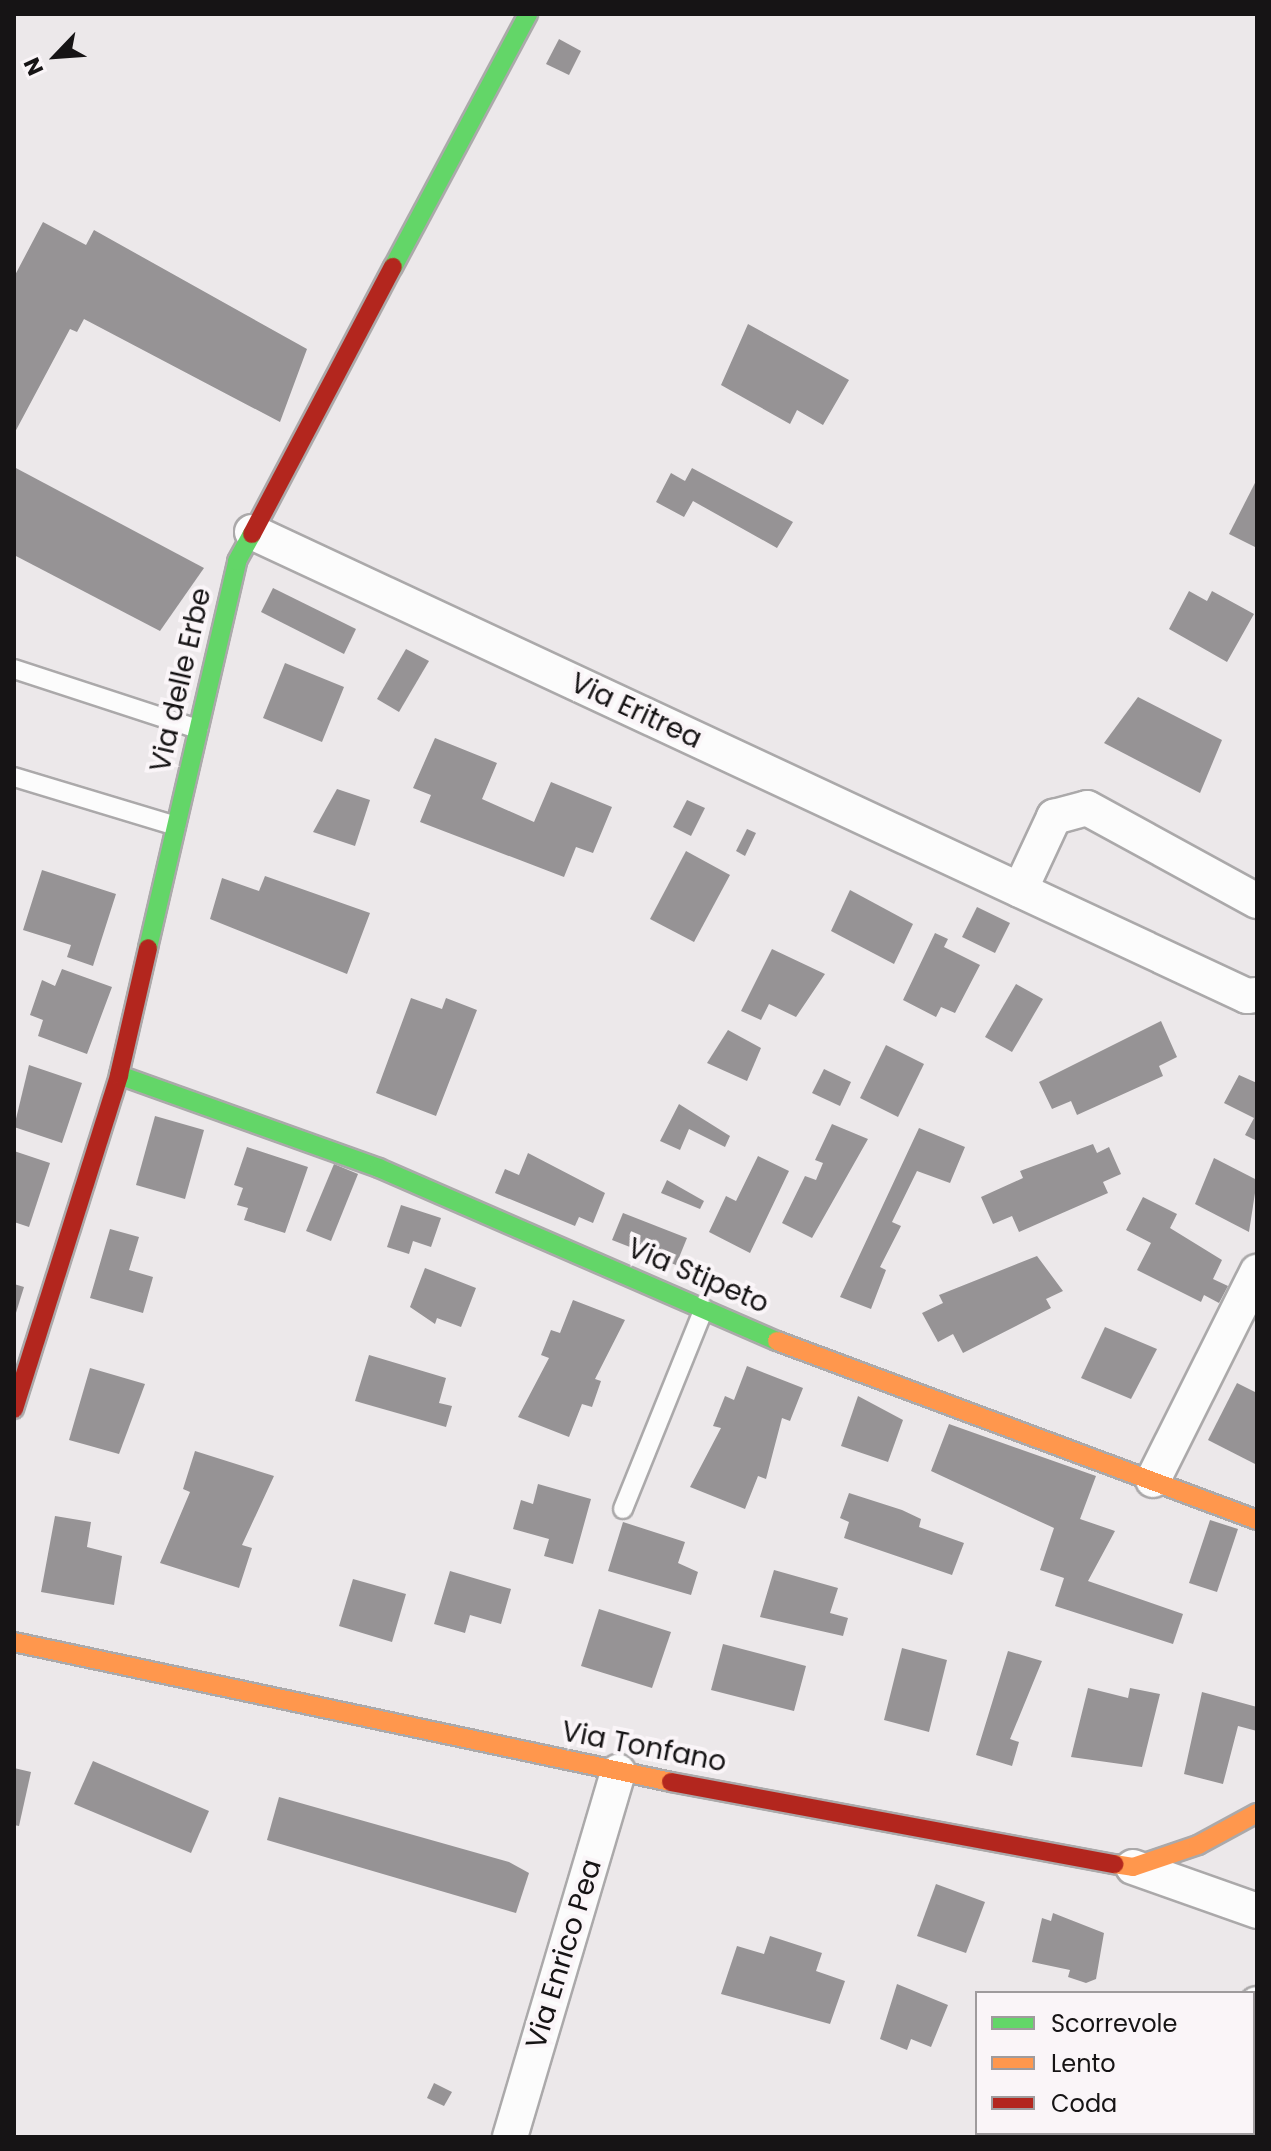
<!DOCTYPE html>
<style>
body{margin:0}
#map{position:relative;width:1271px;height:2151px;overflow:hidden;background:#ece8ea;font-family:Poppins,sans-serif}
div>[style]{position:absolute}
[style*='--x']{left:calc(var(--x)*1px);top:calc(var(--y)*1px);width:calc(var(--w)*1px);rotate:calc(var(--a)*1deg)}
.building>*{inset:0;background:#969395}
.roads{filter:drop-shadow(2px 0 #aba9aa) drop-shadow(-2px 0 #aba9aa) drop-shadow(0 2px #aba9aa) drop-shadow(0 -2px #aba9aa)}
.lane>*{height:18px;margin:-9px;padding:0 9px;transform-origin:9px;border-radius:9px;background:#fcfcfc}
.street>*{height:34px;margin:-17px;padding:0 17px;transform-origin:17px;border-radius:17px;background:#fcfcfc}
.fast>*{height:18px;margin:-9px;padding:0 9px;transform-origin:9px;border-radius:9px;background:#63d668}
.slow>*{height:18px;margin:-9px;padding:0 9px;transform-origin:9px;border-radius:9px;background:#ff974d}
.jam>*{height:18px;margin:-9px;padding:0 9px;transform-origin:9px;border-radius:9px;background:#b3261e}
span{translate:-50% -50%;white-space:nowrap;text-align:center;line-height:1.15;-webkit-text-stroke:8px #faf5f8;paint-order:stroke}
.street-label{font-size:28px;color:#161415}
.frame{position:absolute;inset:0;border:16px solid #161415;pointer-events:none}
.legend{position:absolute;left:975px;top:1991px;width:280px;height:144px;box-sizing:border-box;background:#faf5f8;border:2px solid #9f9b9d;margin:0;padding:10px 14px;list-style:none;font-size:24px;color:#161415}
.legend li{display:flex;align-items:center;gap:16px;height:40px}
.legend b{width:40px;border:2px solid #9f9b9d}
.north{position:absolute;left:16px;top:16px;width:80px;height:80px;-webkit-text-stroke:6px #faf5f8;paint-order:stroke;rotate:245deg;font-size:22px;font-weight:700;line-height:32px;text-align:center;color:#161415}
.north::after{content:'';display:block;margin:auto;width:28px;height:36px;background:#161415;clip-path:polygon(50% 0,100% 100%,50% 72%,0 100%)}
</style>
<div id="map">
<div class="building">
<i style="clip-path:polygon(559px 39px,581px 51px,569px 75px,546px 64px)"></i>
<i style="clip-path:polygon(43px 222px,86px 245px,94px 230px,307px 349px,280px 422px,84px 319px,77px 332px,70px 329px,14px 434px,14px 277px)"></i>
<i style="clip-path:polygon(748px 324px,849px 380px,823px 425px,797px 410px,790px 424px,721px 385px)"></i>
<i style="clip-path:polygon(14px 467px,204px 568px,160px 631px,14px 555px)"></i>
<i style="clip-path:polygon(692px 468px,793px 522px,777px 548px,693px 501px,684px 517px,656px 502px,671px 473px,685px 481px)"></i>
<i style="clip-path:polygon(1257px 479px,1257px 548px,1229px 534px)"></i>
<i style="clip-path:polygon(273px 588px,356px 629px,344px 654px,261px 612px)"></i>
<i style="clip-path:polygon(1189px 591px,1207px 601px,1212px 591px,1254px 614px,1227px 662px,1169px 629px)"></i>
<i style="clip-path:polygon(406px 649px,429px 661px,399px 712px,377px 699px)"></i>
<i style="clip-path:polygon(285px 663px,344px 687px,322px 742px,263px 718px)"></i>
<i style="clip-path:polygon(1138px 697px,1222px 740px,1200px 793px,1104px 743px)"></i>
<i style="clip-path:polygon(435px 738px,497px 763px,482px 799px,534px 822px,551px 782px,612px 807px,593px 853px,576px 847px,564px 877px,420px 822px,431px 795px,413px 788px)"></i>
<i style="clip-path:polygon(337px 789px,370px 800px,355px 846px,313px 832px)"></i>
<i style="clip-path:polygon(687px 800px,705px 808px,691px 836px,673px 827px)"></i>
<i style="clip-path:polygon(747px 829px,756px 833px,745px 856px,736px 851px)"></i>
<i style="clip-path:polygon(686px 851px,730px 875px,694px 942px,650px 919px)"></i>
<i style="clip-path:polygon(42px 870px,116px 894px,93px 966px,67px 957px,71px 945px,23px 930px)"></i>
<i style="clip-path:polygon(265px 876px,370px 913px,347px 974px,210px 919px,222px 878px,259px 891px)"></i>
<i style="clip-path:polygon(850px 890px,913px 924px,894px 964px,831px 931px)"></i>
<i style="clip-path:polygon(977px 907px,1010px 923px,995px 953px,962px 937px)"></i>
<i style="clip-path:polygon(935px 933px,948px 939px,944px 947px,980px 965px,955px 1013px,941px 1007px,936px 1017px,903px 1000px)"></i>
<i style="clip-path:polygon(772px 949px,825px 974px,796px 1017px,769px 1004px,761px 1020px,741px 1011px)"></i>
<i style="clip-path:polygon(62px 969px,112px 987px,87px 1054px,38px 1036px,43px 1020px,30px 1015px,42px 980px,55px 986px)"></i>
<i style="clip-path:polygon(1016px 984px,1043px 999px,1012px 1052px,985px 1037px)"></i>
<i style="clip-path:polygon(411px 998px,442px 1009px,446px 998px,477px 1010px,436px 1116px,376px 1093px)"></i>
<i style="clip-path:polygon(1161px 1021px,1177px 1057px,1159px 1066px,1163px 1076px,1077px 1115px,1071px 1101px,1052px 1109px,1039px 1082px)"></i>
<i style="clip-path:polygon(728px 1030px,761px 1048px,747px 1081px,707px 1063px)"></i>
<i style="clip-path:polygon(886px 1045px,924px 1064px,898px 1117px,860px 1098px)"></i>
<i style="clip-path:polygon(29px 1065px,82px 1083px,62px 1143px,14px 1127px)"></i>
<i style="clip-path:polygon(824px 1069px,851px 1082px,840px 1106px,812px 1093px)"></i>
<i style="clip-path:polygon(1239px 1075px,1257px 1083px,1257px 1141px,1245px 1135px,1254px 1118px,1224px 1103px)"></i>
<i style="clip-path:polygon(679px 1104px,730px 1136px,725px 1147px,689px 1129px,680px 1150px,660px 1141px)"></i>
<i style="clip-path:polygon(155px 1116px,204px 1130px,185px 1199px,136px 1185px)"></i>
<i style="clip-path:polygon(832px 1124px,868px 1139px,812px 1238px,782px 1223px,805px 1176px,816px 1180px,823px 1163px,815px 1160px)"></i>
<i style="clip-path:polygon(919px 1128px,965px 1147px,950px 1183px,917px 1171px,892px 1222px,901px 1226px,880px 1267px,886px 1270px,871px 1309px,840px 1297px)"></i>
<i style="clip-path:polygon(1093px 1144px,1097px 1153px,1109px 1147px,1121px 1174px,1103px 1182px,1108px 1193px,1019px 1232px,1012px 1216px,993px 1224px,981px 1197px,1023px 1178px,1020px 1171px)"></i>
<i style="clip-path:polygon(247px 1147px,308px 1167px,285px 1233px,244px 1220px,248px 1208px,237px 1205px,243px 1188px,234px 1185px)"></i>
<i style="clip-path:polygon(14px 1151px,50px 1163px,29px 1227px,14px 1222px)"></i>
<i style="clip-path:polygon(528px 1153px,605px 1193px,593px 1223px,579px 1217px,575px 1226px,495px 1193px,505px 1169px,519px 1175px)"></i>
<i style="clip-path:polygon(758px 1156px,789px 1171px,750px 1253px,709px 1232px,726px 1196px,736px 1201px)"></i>
<i style="clip-path:polygon(1214px 1158px,1257px 1180px,1249px 1232px,1195px 1204px)"></i>
<i style="clip-path:polygon(334px 1164px,358px 1174px,331px 1241px,306px 1231px)"></i>
<i style="clip-path:polygon(667px 1180px,704px 1201px,700px 1209px,661px 1193px)"></i>
<i style="clip-path:polygon(1143px 1197px,1177px 1214px,1170px 1228px,1222px 1260px,1213px 1279px,1228px 1286px,1219px 1303px,1204px 1295px,1201px 1302px,1137px 1270px,1151px 1243px,1126px 1230px)"></i>
<i style="clip-path:polygon(401px 1205px,441px 1218px,431px 1247px,413px 1241px,409px 1254px,387px 1247px)"></i>
<i style="clip-path:polygon(623px 1213px,687px 1238px,676px 1265px,612px 1240px)"></i>
<i style="clip-path:polygon(110px 1229px,139px 1237px,129px 1270px,153px 1277px,143px 1313px,90px 1298px)"></i>
<i style="clip-path:polygon(1037px 1256px,1063px 1291px,1046px 1299px,1051px 1308px,963px 1353px,953px 1334px,938px 1342px,922px 1313px,943px 1303px,939px 1295px)"></i>
<i style="clip-path:polygon(425px 1268px,476px 1288px,461px 1327px,437px 1318px,435px 1324px,410px 1307px)"></i>
<i style="clip-path:polygon(14px 1284px,24px 1287px,15px 1316px,14px 1316px)"></i>
<i style="clip-path:polygon(573px 1300px,625px 1320px,595px 1379px,601px 1381px,592px 1407px,582px 1404px,569px 1437px,518px 1417px,549px 1358px,541px 1355px,551px 1330px,560px 1333px)"></i>
<i style="clip-path:polygon(1105px 1327px,1157px 1349px,1131px 1399px,1081px 1378px)"></i>
<i style="clip-path:polygon(369px 1355px,446px 1378px,439px 1403px,452px 1406px,446px 1427px,355px 1401px)"></i>
<i style="clip-path:polygon(747px 1366px,803px 1388px,790px 1421px,782px 1418px,766px 1479px,758px 1476px,745px 1509px,690px 1487px,721px 1428px,713px 1426px,725px 1396px,734px 1400px)"></i>
<i style="clip-path:polygon(90px 1368px,145px 1384px,119px 1454px,69px 1440px)"></i>
<i style="clip-path:polygon(1237px 1383px,1257px 1393px,1257px 1465px,1208px 1440px)"></i>
<i style="clip-path:polygon(858px 1396px,903px 1420px,888px 1462px,841px 1446px)"></i>
<i style="clip-path:polygon(949px 1424px,1096px 1476px,1080px 1519px,1115px 1531px,1088px 1581px,1183px 1614px,1173px 1644px,1055px 1606px,1064px 1578px,1040px 1570px,1054px 1528px,931px 1471px)"></i>
<i style="clip-path:polygon(195px 1451px,274px 1476px,242px 1545px,252px 1548px,239px 1588px,160px 1563px,190px 1492px,183px 1489px)"></i>
<i style="clip-path:polygon(538px 1484px,591px 1499px,573px 1564px,544px 1556px,549px 1539px,513px 1529px,521px 1500px,533px 1504px)"></i>
<i style="clip-path:polygon(849px 1493px,902px 1510px,921px 1519px,919px 1527px,964px 1543px,952px 1575px,844px 1538px,849px 1522px,840px 1518px)"></i>
<i style="clip-path:polygon(55px 1516px,91px 1522px,87px 1547px,122px 1556px,114px 1605px,41px 1592px)"></i>
<i style="clip-path:polygon(1210px 1520px,1238px 1529px,1217px 1592px,1189px 1583px)"></i>
<i style="clip-path:polygon(623px 1522px,685px 1542px,678px 1563px,698px 1572px,691px 1595px,608px 1571px)"></i>
<i style="clip-path:polygon(774px 1570px,838px 1588px,830px 1613px,848px 1618px,843px 1636px,760px 1617px)"></i>
<i style="clip-path:polygon(450px 1571px,511px 1589px,501px 1624px,470px 1615px,465px 1633px,434px 1624px)"></i>
<i style="clip-path:polygon(353px 1579px,406px 1594px,392px 1642px,339px 1626px)"></i>
<i style="clip-path:polygon(599px 1609px,671px 1632px,652px 1688px,581px 1666px)"></i>
<i style="clip-path:polygon(723px 1644px,806px 1666px,794px 1711px,711px 1690px)"></i>
<i style="clip-path:polygon(902px 1648px,947px 1660px,929px 1732px,884px 1720px)"></i>
<i style="clip-path:polygon(1008px 1651px,1042px 1661px,1010px 1739px,1019px 1742px,1012px 1766px,976px 1755px)"></i>
<i style="clip-path:polygon(1088px 1688px,1128px 1698px,1130px 1688px,1160px 1694px,1142px 1767px,1071px 1757px)"></i>
<i style="clip-path:polygon(1202px 1692px,1257px 1707px,1257px 1731px,1238px 1726px,1223px 1784px,1184px 1774px)"></i>
<i style="clip-path:polygon(93px 1761px,209px 1811px,191px 1853px,74px 1804px)"></i>
<i style="clip-path:polygon(14px 1768px,31px 1772px,19px 1826px,14px 1825px)"></i>
<i style="clip-path:polygon(279px 1797px,509px 1862px,529px 1873px,516px 1913px,267px 1840px)"></i>
<i style="clip-path:polygon(936px 1884px,985px 1902px,966px 1953px,917px 1936px)"></i>
<i style="clip-path:polygon(1053px 1913px,1104px 1933px,1096px 1979px,1086px 1983px,1068px 1977px,1070px 1970px,1032px 1962px,1042px 1918px,1051px 1921px)"></i>
<i style="clip-path:polygon(770px 1936px,822px 1953px,816px 1971px,845px 1981px,830px 2024px,721px 1994px,737px 1946px,764px 1954px)"></i>
<i style="clip-path:polygon(897px 1984px,948px 2005px,931px 2047px,911px 2039px,907px 2050px,880px 2039px)"></i>
<i style="clip-path:polygon(434px 2083px,452px 2092px,444px 2106px,427px 2098px)"></i>
</div>
<div class="roads">
<div class="lane">
<i style="--x:14;--y:669;--w:194;--a:18.1"></i>
<i style="--x:14;--y:777;--w:169;--a:16.8"></i>
<i style="--x:623;--y:1509;--w:216;--a:-68"></i>
</div>
<div class="street">
<i style="--x:252;--y:532;--w:1098;--a:25"></i>
<i style="--x:1247;--y:996;--w:10;--a:-6"></i>
<i style="--x:1020;--y:890;--w:81;--a:-65"></i>
<i style="--x:1054;--y:817;--w:34;--a:-15"></i>
<i style="--x:1087;--y:808;--w:194;--a:28.7"></i>
<i style="--x:1153;--y:1480;--w:233;--a:-63.4"></i>
<i style="--x:1133;--y:1867;--w:132;--a:19.5"></i>
<i style="--x:1253;--y:2011;--w:8;--a:-60"></i>
<i style="--x:510;--y:2137;--w:381;--a:-73.5"></i>
<i style="--x:1092;--y:2137;--w:19;--a:-12"></i>
</div>
<div class="fast">
<i style="--x:393;--y:267;--w:287;--a:-61.9"></i>
<i style="--x:148;--y:948;--w:397;--a:-77"></i>
<i style="--x:237;--y:561;--w:31;--a:-61"></i>
<i style="--x:119;--y:1075;--w:276;--a:19.7"></i>
<i style="--x:379;--y:1168;--w:434;--a:23.5"></i>
</div>
<div class="slow">
<i style="--x:777;--y:1341;--w:512;--a:20.45"></i>
<i style="--x:14;--y:1642;--w:672;--a:12.03"></i>
<i style="--x:1114;--y:1864;--w:19;--a:9"></i>
<i style="--x:1133;--y:1867;--w:69;--a:-18.7"></i>
<i style="--x:1198;--y:1845;--w:67;--a:-28.5"></i>
</div>
<div class="jam">
<i style="--x:252;--y:534;--w:302;--a:-62.2"></i>
<i style="--x:14;--y:1409;--w:350;--a:-72.5"></i>
<i style="--x:119;--y:1075;--w:130;--a:-77.1"></i>
<i style="--x:671;--y:1782;--w:451;--a:10.5"></i>
</div>
</div>
<div class="street-label">
<span style="left:181px;top:680px;rotate:-77deg">Via delle Erbe</span>
<span style="left:636px;top:711px;rotate:25deg">Via Eritrea</span>
<span style="left:698px;top:1276px;rotate:23deg">Via Stipeto</span>
<span style="left:644px;top:1747px;rotate:11deg">Via Tonfano</span>
<span style="left:564px;top:1954px;rotate:-73deg">Via Enrico Pea</span>
</div>
<div class="frame"></div>
<ul class="legend">
<li><b style="height:10px;background:#63d668"></b>Scorrevole</li>
<li><b style="height:10px;background:#ff974d"></b>Lento</li>
<li><b style="height:10px;background:#b3261e"></b>Coda</li>
</ul>
<div class="north">N</div>
</div>
